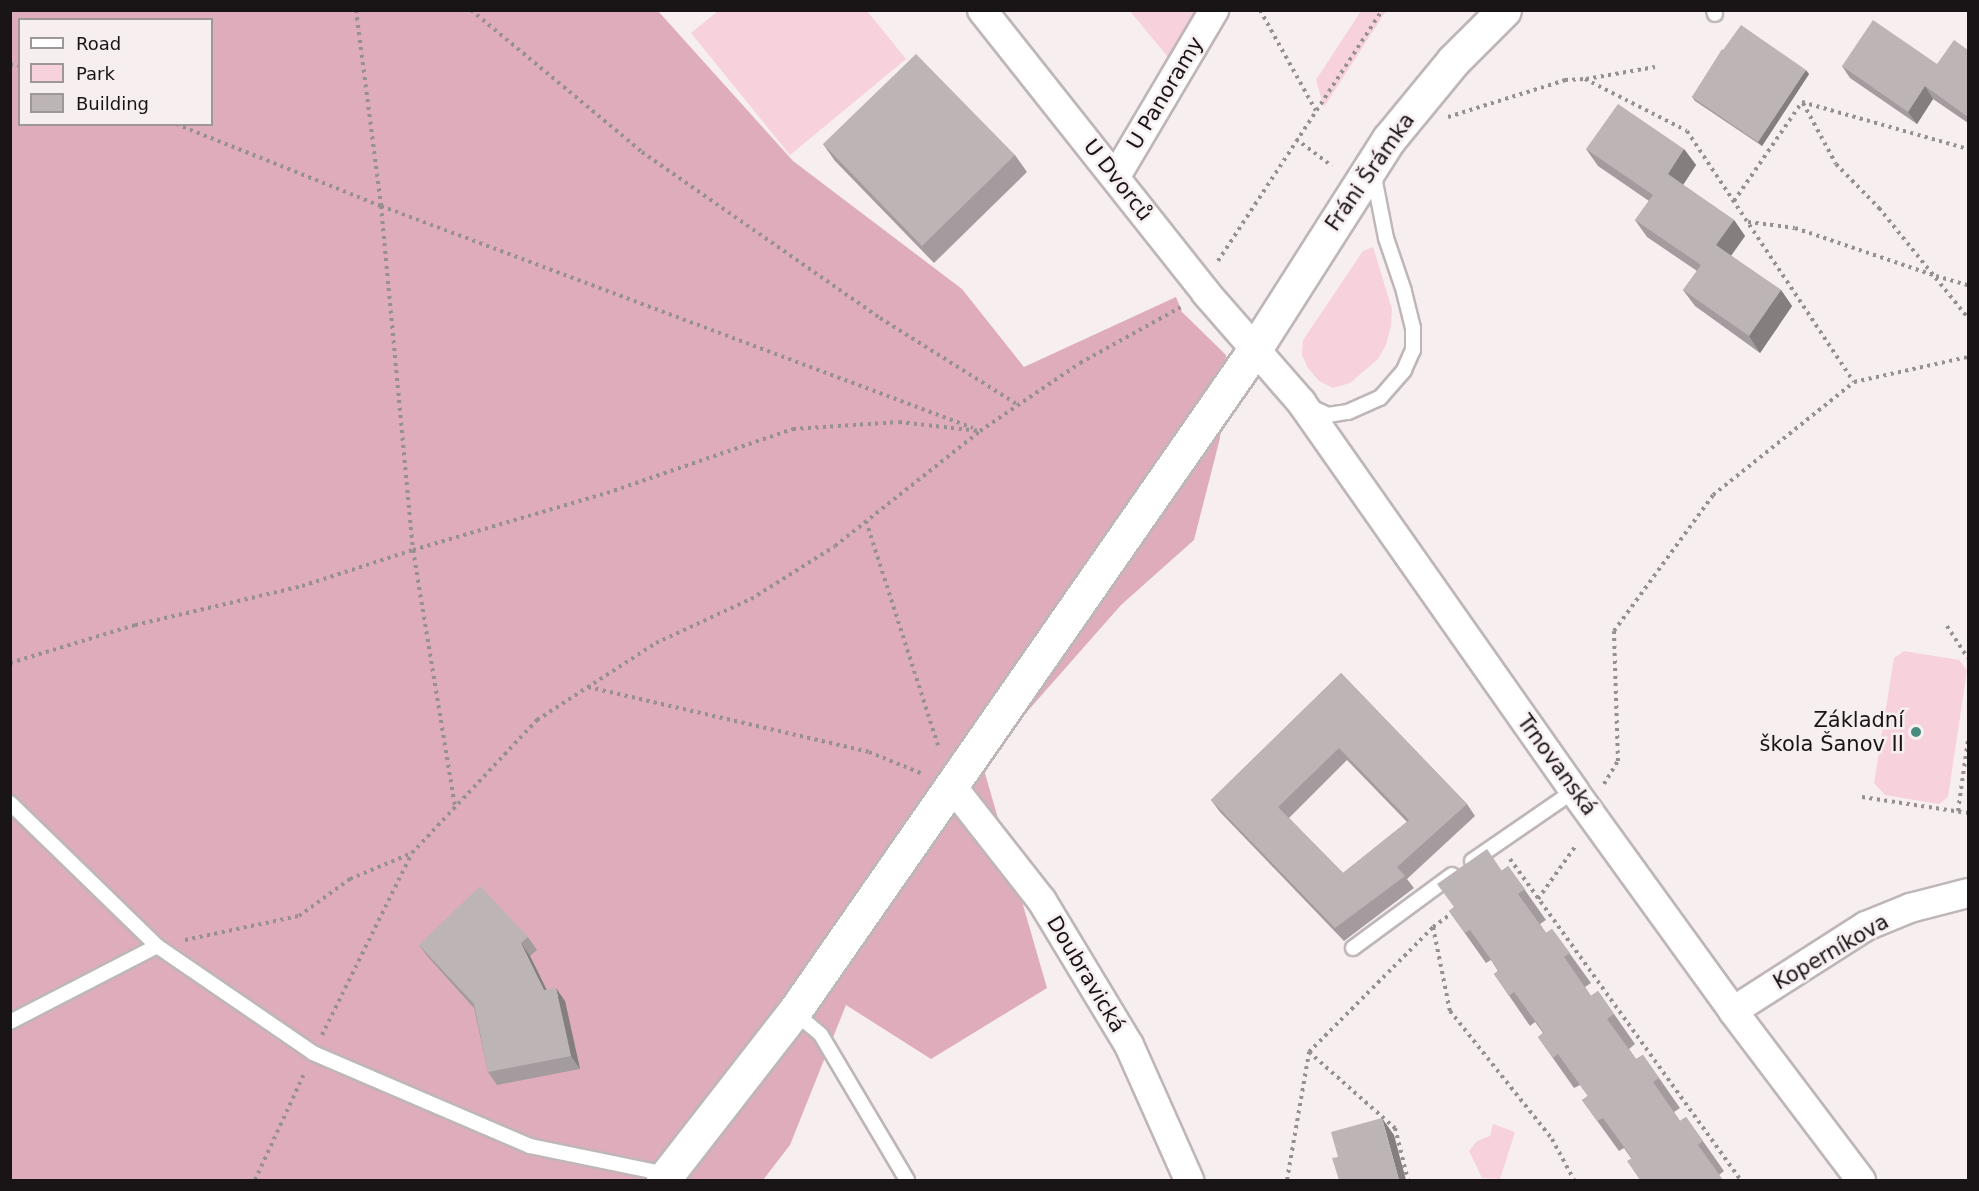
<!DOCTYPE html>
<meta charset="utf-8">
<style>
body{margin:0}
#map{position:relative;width:1979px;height:1191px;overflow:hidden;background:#f7eef0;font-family:"DejaVu Sans",sans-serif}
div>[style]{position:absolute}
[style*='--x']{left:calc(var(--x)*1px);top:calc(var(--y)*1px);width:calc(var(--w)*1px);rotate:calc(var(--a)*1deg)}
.green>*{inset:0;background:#f7d1db}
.forest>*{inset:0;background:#deacba}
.path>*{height:4px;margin-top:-2px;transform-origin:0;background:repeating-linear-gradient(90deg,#969091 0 3px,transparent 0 7.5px)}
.roads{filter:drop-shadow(2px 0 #bfb6b8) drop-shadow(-2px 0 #bfb6b8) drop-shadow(0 2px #bfb6b8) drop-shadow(0 -2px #bfb6b8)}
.service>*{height:14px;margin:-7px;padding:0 7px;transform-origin:7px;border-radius:7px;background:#fff}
.minor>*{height:28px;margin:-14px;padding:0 14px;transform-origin:14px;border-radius:14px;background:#fff}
.tertiary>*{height:33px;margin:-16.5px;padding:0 16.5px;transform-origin:16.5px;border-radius:16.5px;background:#fff}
.wall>*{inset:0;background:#a39b9d}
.shaded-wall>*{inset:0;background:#847e7f}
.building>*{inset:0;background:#bdb4b6}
.dots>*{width:16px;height:16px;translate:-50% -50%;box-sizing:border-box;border:3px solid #f7eef0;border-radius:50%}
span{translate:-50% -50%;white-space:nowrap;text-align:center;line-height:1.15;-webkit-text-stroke:5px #f7eef0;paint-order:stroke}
.street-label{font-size:21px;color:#191516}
.poi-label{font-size:21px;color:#191516}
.right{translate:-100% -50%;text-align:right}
.frame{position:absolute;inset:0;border:12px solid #191516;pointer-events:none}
.legend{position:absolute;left:18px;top:18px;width:195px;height:108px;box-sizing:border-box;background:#f7eef0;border:2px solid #9e9799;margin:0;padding:8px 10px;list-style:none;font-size:18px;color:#191516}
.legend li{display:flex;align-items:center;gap:12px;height:30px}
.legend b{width:30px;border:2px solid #9e9799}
</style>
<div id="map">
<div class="green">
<i style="clip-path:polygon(718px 11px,867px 11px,906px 59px,790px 155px,691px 33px)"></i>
<i style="clip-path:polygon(1130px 11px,1200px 11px,1172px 62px)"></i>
<i style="clip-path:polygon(1361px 11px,1386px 11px,1324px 107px,1316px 80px)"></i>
<i style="clip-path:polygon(1373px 247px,1392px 309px,1391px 326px,1386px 345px,1378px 359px,1350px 383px,1333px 388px,1319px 381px,1308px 368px,1302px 355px,1303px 340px,1363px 251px)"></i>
<i style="clip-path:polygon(1904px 651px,1959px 660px,1967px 670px,1948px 797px,1939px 804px,1885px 795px,1874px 783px,1894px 658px)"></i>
<i style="clip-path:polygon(1493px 1124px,1515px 1132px,1500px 1179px,1482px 1178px,1469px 1151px,1477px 1141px,1490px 1136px)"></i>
</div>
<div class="forest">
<i style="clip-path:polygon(evenodd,10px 11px,658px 11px,793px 161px,962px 289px,1024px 367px,1176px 297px,1182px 312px,1226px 355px,1220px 438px,1194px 540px,1121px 605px,982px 763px,1047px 988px,931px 1059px,846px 1005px,790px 1145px,763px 1180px,11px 1180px,10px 11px,20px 20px,212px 20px,212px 124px,20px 124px,20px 20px)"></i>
</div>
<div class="path">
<i style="--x:356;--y:10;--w:198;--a:82.7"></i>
<i style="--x:381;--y:206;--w:345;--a:84.7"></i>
<i style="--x:413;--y:550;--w:260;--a:80.7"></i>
<i style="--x:471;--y:10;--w:222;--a:39.7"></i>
<i style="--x:642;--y:152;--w:290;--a:34.9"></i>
<i style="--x:880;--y:318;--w:163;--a:32.2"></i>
<i style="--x:1260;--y:10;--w:115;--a:61"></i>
<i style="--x:10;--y:64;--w:10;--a:11"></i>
<i style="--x:1586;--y:79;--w:70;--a:-9.9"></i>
<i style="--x:1803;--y:103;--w:69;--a:61.6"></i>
<i style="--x:1836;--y:164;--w:62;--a:45.7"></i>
<i style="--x:1879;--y:208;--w:141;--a:51"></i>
<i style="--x:1448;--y:117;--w:123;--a:-17.5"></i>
<i style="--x:1565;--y:80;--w:20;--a:-3"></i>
<i style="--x:1585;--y:79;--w:114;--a:27"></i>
<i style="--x:1687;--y:131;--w:301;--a:56.4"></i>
<i style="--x:1854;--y:382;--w:117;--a:-12.4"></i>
<i style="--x:176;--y:124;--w:221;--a:21.8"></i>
<i style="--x:381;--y:206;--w:632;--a:20.56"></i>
<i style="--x:1296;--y:139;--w:45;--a:36.9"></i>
<i style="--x:1734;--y:201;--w:120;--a:-55.5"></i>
<i style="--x:1802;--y:102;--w:173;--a:15.8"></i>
<i style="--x:1748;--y:222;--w:47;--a:7.3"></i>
<i style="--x:1795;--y:228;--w:149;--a:18.8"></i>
<i style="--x:1936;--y:276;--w:33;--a:16"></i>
<i style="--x:1218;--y:261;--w:300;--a:-56.8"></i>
<i style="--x:866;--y:521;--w:239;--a:72.2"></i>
<i style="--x:1947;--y:626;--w:38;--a:57"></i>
<i style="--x:10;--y:663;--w:131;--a:-16.9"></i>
<i style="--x:135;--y:625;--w:171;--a:-13.1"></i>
<i style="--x:302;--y:586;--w:117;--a:-18"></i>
<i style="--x:413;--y:550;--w:202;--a:-16.4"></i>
<i style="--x:607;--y:493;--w:197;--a:-19"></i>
<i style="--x:793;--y:429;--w:106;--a:-3.8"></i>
<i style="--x:899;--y:422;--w:81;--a:6.4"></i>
<i style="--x:588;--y:687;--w:288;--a:13"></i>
<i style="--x:869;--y:752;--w:58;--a:22.2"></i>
<i style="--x:1604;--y:784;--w:27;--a:-59"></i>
<i style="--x:1618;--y:761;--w:130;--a:-91.8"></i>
<i style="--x:1614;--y:631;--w:168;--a:-53.9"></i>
<i style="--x:1713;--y:495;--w:181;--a:-38.7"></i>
<i style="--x:1862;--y:797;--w:107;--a:8.6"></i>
<i style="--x:1958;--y:811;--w:72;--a:-82"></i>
<i style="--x:1510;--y:859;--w:395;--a:54.3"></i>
<i style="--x:1538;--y:899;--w:67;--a:-54.7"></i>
<i style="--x:1433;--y:927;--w:86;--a:78.6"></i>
<i style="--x:1450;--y:1011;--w:164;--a:51.4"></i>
<i style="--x:1552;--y:1139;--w:47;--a:61.8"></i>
<i style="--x:185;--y:940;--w:116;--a:-11.9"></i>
<i style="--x:299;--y:916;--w:63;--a:-36"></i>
<i style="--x:350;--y:879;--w:67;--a:-22.8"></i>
<i style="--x:322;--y:1035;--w:203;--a:-63.7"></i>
<i style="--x:412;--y:853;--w:183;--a:-46.8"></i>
<i style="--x:537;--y:720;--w:142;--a:-32.9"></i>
<i style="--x:656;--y:643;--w:105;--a:-24.9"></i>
<i style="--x:751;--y:599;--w:99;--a:-32.2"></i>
<i style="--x:835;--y:546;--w:185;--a:-38.4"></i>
<i style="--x:980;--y:431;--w:121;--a:-34.2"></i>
<i style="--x:1080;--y:363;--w:115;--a:-29"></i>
<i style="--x:1309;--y:1052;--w:115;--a:41.5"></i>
<i style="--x:1395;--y:1128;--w:54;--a:76"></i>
<i style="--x:255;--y:1180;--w:119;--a:-65.2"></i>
<i style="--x:1287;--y:1180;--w:130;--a:-80.2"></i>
<i style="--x:1309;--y:1052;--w:176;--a:-45.2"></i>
<i style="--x:1433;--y:927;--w:26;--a:-36"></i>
</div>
<div class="roads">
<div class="service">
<i style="--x:1714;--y:10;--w:4;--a:76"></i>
<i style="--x:1311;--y:407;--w:19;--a:25"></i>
<i style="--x:1328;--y:415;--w:20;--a:-9"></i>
<i style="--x:1348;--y:412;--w:35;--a:-24"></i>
<i style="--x:1380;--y:398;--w:37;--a:-49"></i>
<i style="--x:1404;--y:370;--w:22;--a:-66"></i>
<i style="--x:1413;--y:350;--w:22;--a:-90"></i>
<i style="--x:1413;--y:328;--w:38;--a:-104"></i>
<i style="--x:1404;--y:291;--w:56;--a:-108.8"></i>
<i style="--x:1386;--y:238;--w:57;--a:-101.1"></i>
<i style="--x:1375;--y:182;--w:8;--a:-76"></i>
<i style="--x:10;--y:803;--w:205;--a:44.2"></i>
<i style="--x:157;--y:946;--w:189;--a:34.4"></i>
<i style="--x:313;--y:1053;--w:236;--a:23.2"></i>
<i style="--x:530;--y:1146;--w:139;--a:11.6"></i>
<i style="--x:1472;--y:861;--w:124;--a:-34.5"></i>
<i style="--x:1353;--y:948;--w:123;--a:-36.4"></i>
<i style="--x:794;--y:1012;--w:35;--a:40"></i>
<i style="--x:821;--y:1035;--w:169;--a:59.3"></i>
<i style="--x:10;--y:1022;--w:165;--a:-27.3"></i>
</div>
<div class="minor">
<i style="--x:982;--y:10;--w:361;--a:51.6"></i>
<i style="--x:1206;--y:293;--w:145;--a:48.9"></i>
<i style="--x:1301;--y:402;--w:475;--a:54.9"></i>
<i style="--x:1574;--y:791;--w:271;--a:54.1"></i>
<i style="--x:1733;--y:1011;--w:212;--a:52.9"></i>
<i style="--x:1116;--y:176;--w:193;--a:-59.4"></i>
<i style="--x:951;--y:785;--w:147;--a:51.9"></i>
<i style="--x:1042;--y:901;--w:168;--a:58.9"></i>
<i style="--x:1129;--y:1045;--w:148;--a:66"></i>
<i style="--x:1733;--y:1011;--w:158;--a:-32.6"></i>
<i style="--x:1866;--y:926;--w:48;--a:-22.2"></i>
<i style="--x:1910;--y:908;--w:60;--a:-14.5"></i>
</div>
<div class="tertiary">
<i style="--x:663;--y:1180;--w:213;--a:-52.1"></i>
<i style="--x:794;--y:1012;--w:808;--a:-55.19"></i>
<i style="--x:1255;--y:349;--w:249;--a:-57.5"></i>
<i style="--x:1389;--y:139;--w:101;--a:-50.6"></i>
<i style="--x:1453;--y:61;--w:72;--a:-45"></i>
</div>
</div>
<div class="wall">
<i style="clip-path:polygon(1723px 50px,1809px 74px,1762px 146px,1695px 101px,1692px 97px)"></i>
<i style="clip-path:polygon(1968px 50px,1968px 123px,1933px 99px,1917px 124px,1850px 78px,1842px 66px,1937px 64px)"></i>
<i style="clip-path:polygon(823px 144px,1015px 155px,1027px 172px,934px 263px,835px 161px)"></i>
<i style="clip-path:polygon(1586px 149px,1684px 149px,1696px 165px,1683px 185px,1734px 220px,1745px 236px,1731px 256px,1781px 290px,1792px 306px,1760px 353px,1695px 306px,1683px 290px,1697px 271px,1647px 237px,1635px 220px,1649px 201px,1598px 166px)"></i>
<i style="clip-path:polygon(evenodd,1341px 673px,1467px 804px,1475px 816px,1407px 879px,1414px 888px,1344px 941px,1220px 812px,1211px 800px,1341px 673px,1347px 760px,1407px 822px,1343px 873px,1289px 818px,1347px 760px)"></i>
<i style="clip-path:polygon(1508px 866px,1546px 920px,1540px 924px,1546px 933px,1552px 929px,1591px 983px,1585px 987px,1591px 996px,1598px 991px,1635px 1044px,1629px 1049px,1636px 1059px,1643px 1055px,1680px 1108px,1674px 1112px,1680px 1121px,1686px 1117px,1724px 1171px,1719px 1175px,1631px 1158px,1624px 1148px,1619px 1151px,1582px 1100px,1588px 1096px,1580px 1085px,1574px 1088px,1538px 1037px,1543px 1033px,1535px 1022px,1530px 1026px,1494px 974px,1498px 971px,1491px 960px,1486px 963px,1449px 911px)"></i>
<i style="clip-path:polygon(528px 937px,537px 950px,530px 956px,547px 990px,565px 1001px,580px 1069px,497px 1085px,488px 1072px,474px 1008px,428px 957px,419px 945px)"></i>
</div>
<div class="shaded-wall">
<i style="clip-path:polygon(1806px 70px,1809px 74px,1762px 146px,1758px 142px)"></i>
<i style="clip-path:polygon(1925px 86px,1933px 99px,1917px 124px,1908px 112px)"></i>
<i style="clip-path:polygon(1684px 149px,1696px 165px,1679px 191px,1668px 174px)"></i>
<i style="clip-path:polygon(1734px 220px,1745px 236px,1727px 261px,1716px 245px)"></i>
<i style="clip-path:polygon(1781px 290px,1792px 306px,1760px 353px,1749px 336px)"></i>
<i style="clip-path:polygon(521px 943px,530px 956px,553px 1003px,544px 990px)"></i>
<i style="clip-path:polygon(556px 988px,565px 1001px,580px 1069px,571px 1056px)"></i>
<i style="clip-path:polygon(1382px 1118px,1394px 1135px,1406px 1180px,1399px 1180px)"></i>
</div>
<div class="building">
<i style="clip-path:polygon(1873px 20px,1937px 64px,1954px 40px,1968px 50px,1968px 117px,1925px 86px,1908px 112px,1842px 66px)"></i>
<i style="clip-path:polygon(1741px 25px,1806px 70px,1758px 142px,1692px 97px,1722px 49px,1723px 50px)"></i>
<i style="clip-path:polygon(916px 54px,1015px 155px,922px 246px,823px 144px)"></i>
<i style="clip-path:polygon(1618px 104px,1684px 149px,1668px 174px,1734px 220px,1716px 245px,1781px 290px,1749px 336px,1683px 290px,1701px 265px,1635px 220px,1653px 195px,1586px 149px)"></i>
<i style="clip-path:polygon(evenodd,1341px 673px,1467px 804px,1397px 867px,1405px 876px,1335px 928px,1211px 800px,1341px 673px,1339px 748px,1409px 820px,1343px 873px,1278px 807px,1339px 748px)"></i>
<i style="clip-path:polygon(1487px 849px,1502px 871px,1508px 866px,1525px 889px,1518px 894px,1546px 933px,1552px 929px,1570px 953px,1564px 957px,1591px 996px,1598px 991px,1614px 1014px,1607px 1019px,1636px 1059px,1643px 1055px,1659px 1078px,1653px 1082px,1680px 1121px,1686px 1117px,1703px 1141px,1698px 1145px,1723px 1180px,1640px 1180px,1627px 1161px,1632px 1158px,1603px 1118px,1597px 1121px,1582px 1100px,1588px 1096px,1558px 1054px,1553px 1058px,1538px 1037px,1544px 1033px,1514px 992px,1509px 996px,1494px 974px,1499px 971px,1470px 930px,1465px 933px,1449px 911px,1454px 907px,1437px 884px)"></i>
<i style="clip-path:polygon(480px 886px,528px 937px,521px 943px,544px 990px,556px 988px,571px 1056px,488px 1072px,474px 1004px,419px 945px)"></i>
<i style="clip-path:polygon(1382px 1118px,1399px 1180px,1339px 1180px,1332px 1158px,1338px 1157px,1331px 1132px)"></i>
</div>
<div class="dots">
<i style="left:1916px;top:732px;background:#488b7f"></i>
</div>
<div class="street-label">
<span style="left:1165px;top:93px;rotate:-59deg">U Panoramy</span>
<span style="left:1370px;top:172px;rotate:-55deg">Fráni Šrámka</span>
<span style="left:1118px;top:180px;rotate:52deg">U Dvorců</span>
<span style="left:1557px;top:765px;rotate:54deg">Trnovanská</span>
<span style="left:1831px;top:952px;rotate:-30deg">Koperníkova</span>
<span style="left:1086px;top:974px;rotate:59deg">Doubravická</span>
</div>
<div class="poi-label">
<span class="right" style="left:1904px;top:732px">Základní<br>škola Šanov II</span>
</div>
<div class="frame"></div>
<ul class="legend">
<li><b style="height:8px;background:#fff"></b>Road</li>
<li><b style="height:16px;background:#f7d1db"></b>Park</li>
<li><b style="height:16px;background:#bdb4b6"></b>Building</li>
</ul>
</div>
